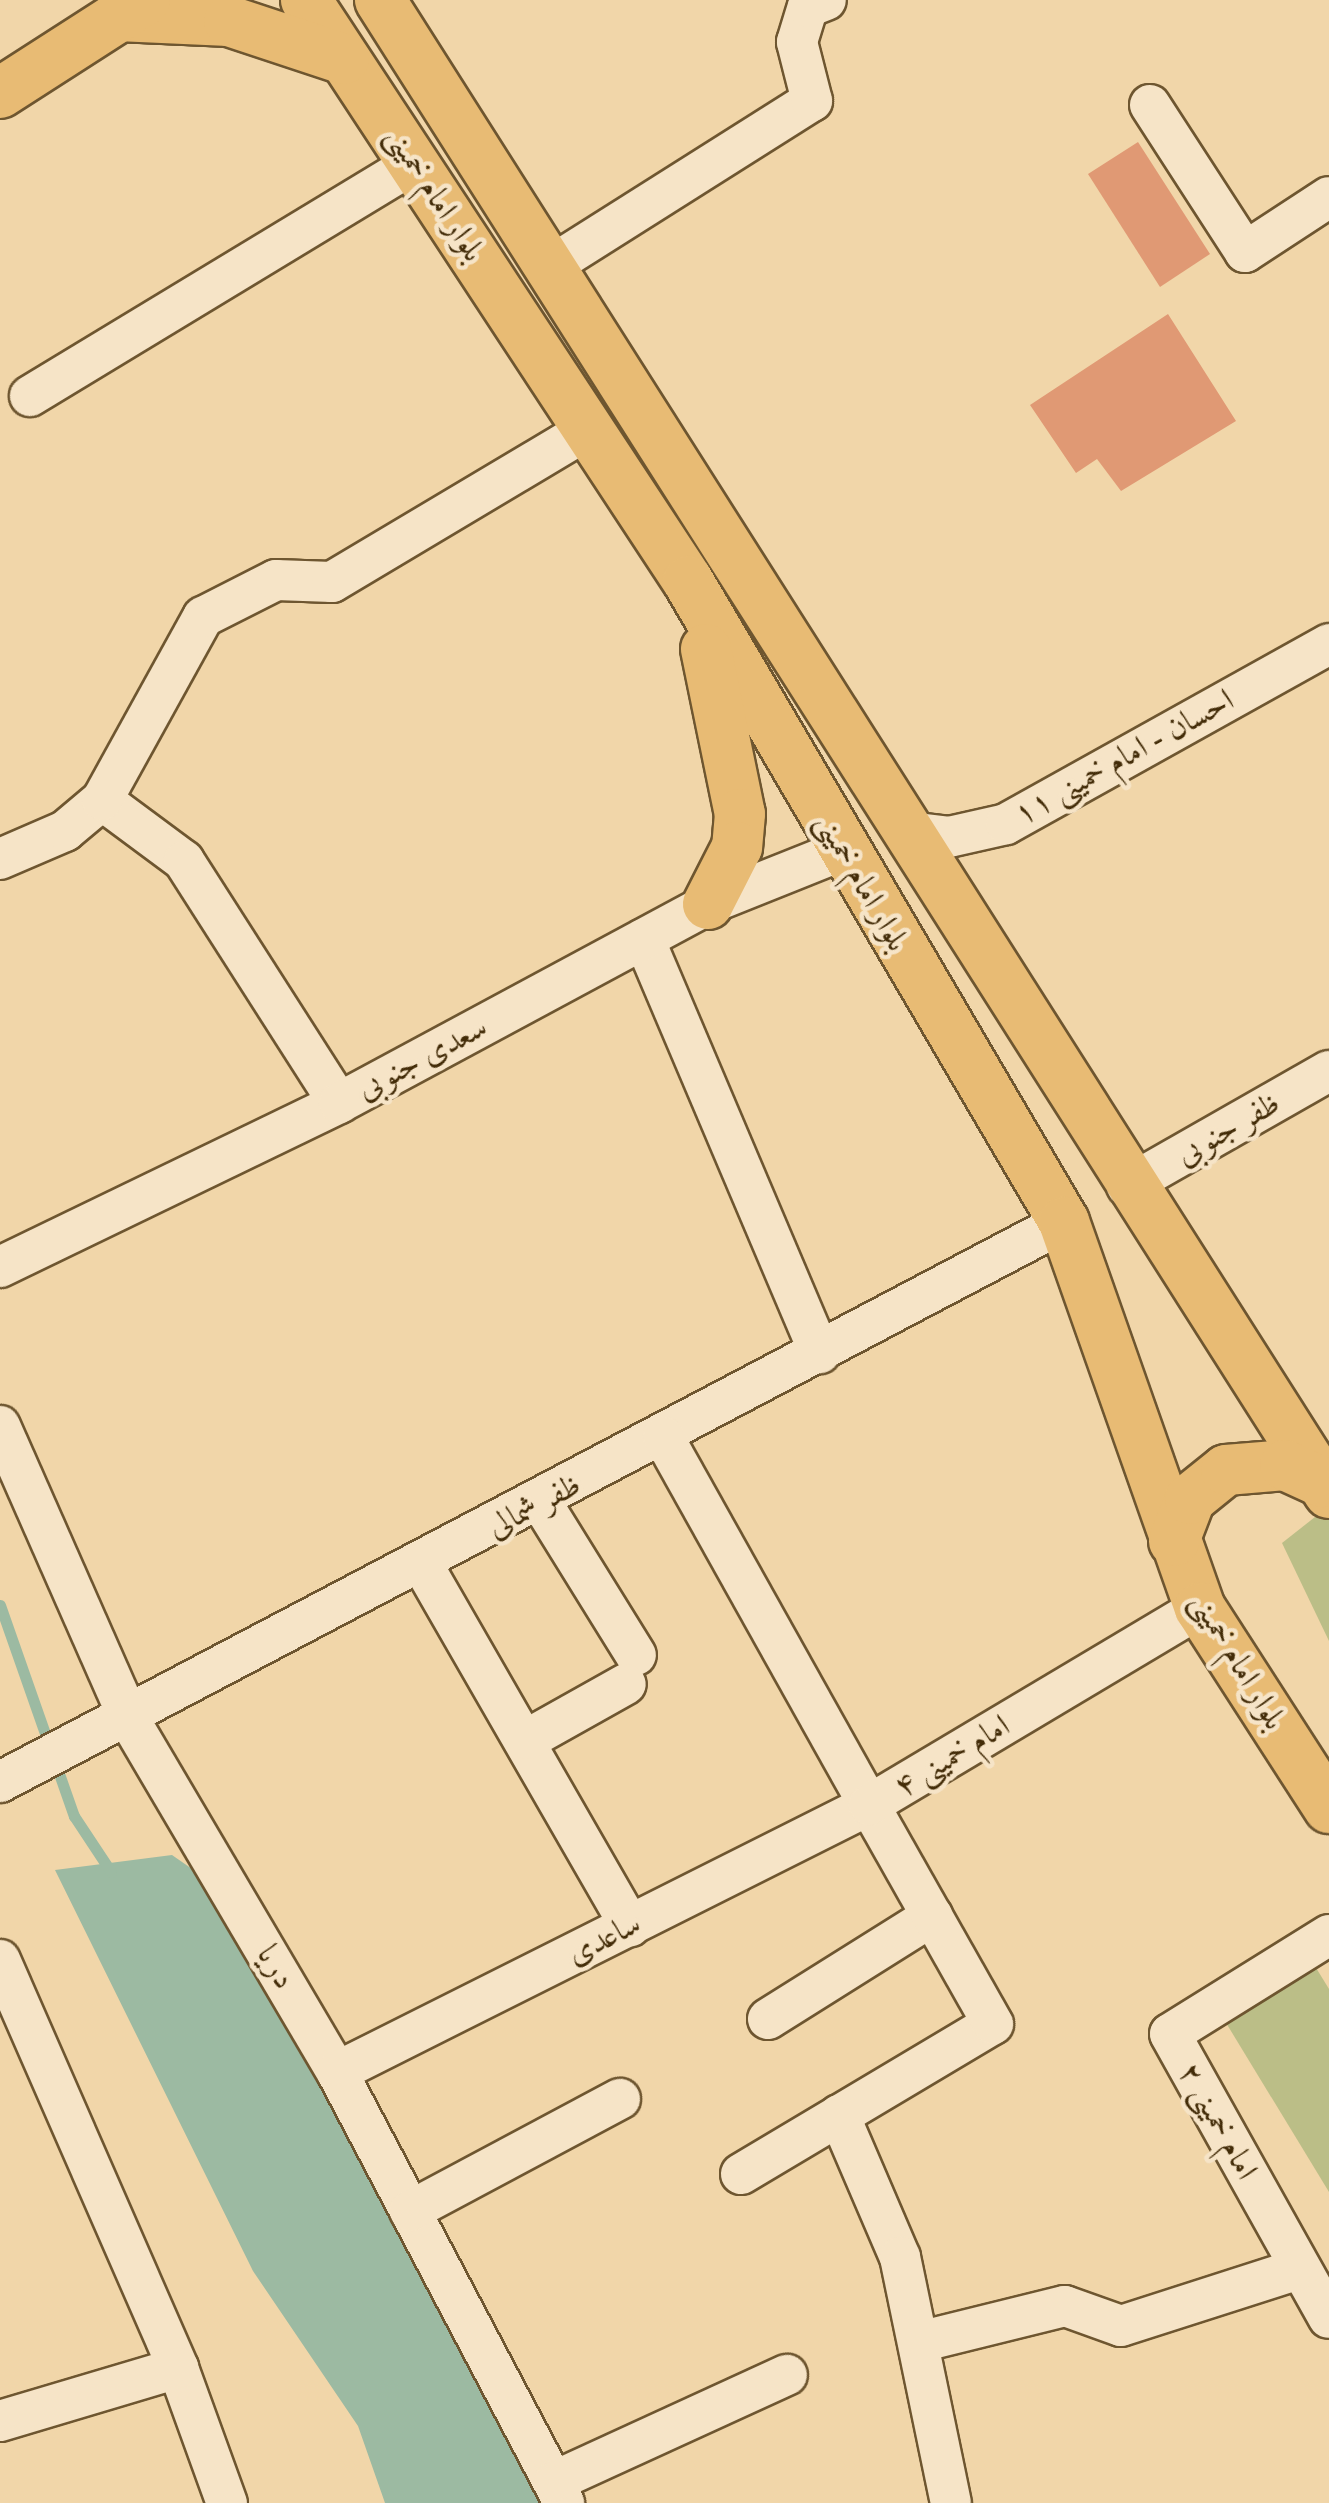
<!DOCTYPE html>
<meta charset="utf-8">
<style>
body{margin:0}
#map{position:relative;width:1329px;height:2503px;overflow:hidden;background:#f1d6a9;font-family:"IM FELL Double Pica",Amiri,serif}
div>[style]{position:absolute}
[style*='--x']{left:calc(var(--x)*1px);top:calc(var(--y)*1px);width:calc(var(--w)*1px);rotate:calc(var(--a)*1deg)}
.green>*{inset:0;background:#bbbe87}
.water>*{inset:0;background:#9cbaa2}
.stream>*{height:11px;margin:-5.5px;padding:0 5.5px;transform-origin:5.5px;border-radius:5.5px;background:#9cbaa2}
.building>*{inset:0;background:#e09974}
.roads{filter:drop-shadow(2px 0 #6e5630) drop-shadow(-2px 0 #6e5630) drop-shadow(0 2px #6e5630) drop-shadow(0 -2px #6e5630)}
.minor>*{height:40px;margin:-20px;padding:0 20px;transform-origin:20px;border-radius:20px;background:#f6e4c7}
.major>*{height:50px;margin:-25px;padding:0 25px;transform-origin:25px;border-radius:25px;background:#e8bb74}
span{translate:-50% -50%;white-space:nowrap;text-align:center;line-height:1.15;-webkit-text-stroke:9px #f6e4c7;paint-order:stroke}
.street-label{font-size:32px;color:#432c08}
</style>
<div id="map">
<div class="green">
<i style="clip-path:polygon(1329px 1506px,1329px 1641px,1282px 1543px)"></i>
<i style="clip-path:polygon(1310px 1958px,1329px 1989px,1329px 2192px,1220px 2013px)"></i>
</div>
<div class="water">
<i style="clip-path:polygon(172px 1855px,228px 1894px,542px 2503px,385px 2503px,358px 2426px,253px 2271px,55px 1870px)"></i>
</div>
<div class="stream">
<i style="--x:0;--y:1605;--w:224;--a:70.7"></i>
<i style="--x:74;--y:1816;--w:67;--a:56.5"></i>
</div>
<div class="building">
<i style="clip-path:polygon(1138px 142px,1210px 254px,1160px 287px,1088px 174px)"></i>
<i style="clip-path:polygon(1168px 314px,1236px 421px,1121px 491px,1097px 459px,1076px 473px,1030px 405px)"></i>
</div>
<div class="roads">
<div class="minor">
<i style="--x:1150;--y:105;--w:175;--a:57.1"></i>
<i style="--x:1245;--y:252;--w:100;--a:-33.2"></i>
<i style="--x:549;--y:267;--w:311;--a:-32.3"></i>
<i style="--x:812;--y:101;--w:61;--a:-104.3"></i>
<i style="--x:797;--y:42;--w:37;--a:-73"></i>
<i style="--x:808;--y:7;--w:19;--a:-21"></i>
<i style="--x:30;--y:396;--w:451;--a:-31.2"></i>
<i style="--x:102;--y:800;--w:102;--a:36.6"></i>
<i style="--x:184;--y:861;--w:287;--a:57.4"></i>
<i style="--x:909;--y:832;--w:40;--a:7.1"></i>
<i style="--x:949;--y:837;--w:58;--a:-12.8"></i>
<i style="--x:1006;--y:824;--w:370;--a:-29.1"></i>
<i style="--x:0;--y:859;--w:71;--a:-23.3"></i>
<i style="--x:65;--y:831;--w:48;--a:-40"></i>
<i style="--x:102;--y:800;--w:209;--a:-61.1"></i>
<i style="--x:203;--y:617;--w:82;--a:-26.9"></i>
<i style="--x:276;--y:580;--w:56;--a:2"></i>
<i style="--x:332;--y:582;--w:297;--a:-30.8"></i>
<i style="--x:644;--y:939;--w:450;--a:67"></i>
<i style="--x:1127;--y:1186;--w:232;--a:-29.7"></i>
<i style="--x:0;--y:1267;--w:377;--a:-25.8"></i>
<i style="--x:339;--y:1103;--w:419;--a:-28.3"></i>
<i style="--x:708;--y:904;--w:145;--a:-21.8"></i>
<i style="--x:0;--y:1426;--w:322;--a:66.2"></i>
<i style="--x:130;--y:1721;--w:407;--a:59.5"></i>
<i style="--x:337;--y:2072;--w:487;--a:62.2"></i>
<i style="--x:541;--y:1502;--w:180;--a:58.2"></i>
<i style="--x:422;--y:1564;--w:418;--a:60.1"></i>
<i style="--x:528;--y:1739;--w:112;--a:-29.3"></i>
<i style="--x:0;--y:1782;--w:1202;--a:-27.76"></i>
<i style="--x:1329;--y:1935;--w:187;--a:148.1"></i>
<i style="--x:1170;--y:2034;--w:325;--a:60.8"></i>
<i style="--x:0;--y:1960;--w:445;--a:66.4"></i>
<i style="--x:178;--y:2368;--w:144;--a:70.1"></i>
<i style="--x:768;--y:2019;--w:194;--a:-32.1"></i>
<i style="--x:337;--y:2072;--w:595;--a:-26.65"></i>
<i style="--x:869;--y:1805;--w:422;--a:-119.2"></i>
<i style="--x:839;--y:2115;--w:155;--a:66.8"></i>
<i style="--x:900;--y:2257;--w:251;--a:78.3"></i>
<i style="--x:741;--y:2174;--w:293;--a:-30.8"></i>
<i style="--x:993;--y:2024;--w:252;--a:-119.5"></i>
<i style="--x:869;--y:1805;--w:385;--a:-30.8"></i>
<i style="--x:410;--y:2211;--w:238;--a:-28.1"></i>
<i style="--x:919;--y:2342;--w:150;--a:-13.9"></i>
<i style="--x:1065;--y:2306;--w:59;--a:19.7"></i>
<i style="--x:1121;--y:2326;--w:187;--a:-17.8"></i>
<i style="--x:0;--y:2421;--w:186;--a:-16.6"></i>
<i style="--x:555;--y:2481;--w:255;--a:-24.6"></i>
</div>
<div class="major">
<i style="--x:306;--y:0;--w:695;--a:56.68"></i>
<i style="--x:688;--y:581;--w:743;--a:59.6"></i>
<i style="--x:1064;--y:1222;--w:409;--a:70.6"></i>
<i style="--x:1200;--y:1608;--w:238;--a:57.2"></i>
<i style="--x:380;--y:0;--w:1769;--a:57.56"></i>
<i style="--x:118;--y:16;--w:111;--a:2.6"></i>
<i style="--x:229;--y:21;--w:121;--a:18.3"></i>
<i style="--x:0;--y:93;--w:172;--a:-32.7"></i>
<i style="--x:706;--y:649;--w:168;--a:78.4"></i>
<i style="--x:740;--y:814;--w:33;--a:95"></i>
<i style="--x:737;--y:847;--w:64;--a:117"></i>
<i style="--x:1174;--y:1541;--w:45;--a:-69.1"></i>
<i style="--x:1190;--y:1499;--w:46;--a:-38.9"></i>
<i style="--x:1226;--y:1470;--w:59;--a:-4.8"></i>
<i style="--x:1285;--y:1465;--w:41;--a:24.7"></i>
</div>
</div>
<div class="street-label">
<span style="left:435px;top:194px;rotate:57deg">بلوار امام خمینی</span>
<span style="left:1124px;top:757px;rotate:-29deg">احسان - امام خمینی ۱۱</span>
<span style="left:862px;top:882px;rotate:60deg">بلوار امام خمینی</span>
<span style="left:422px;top:1058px;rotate:-28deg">سعدی جنوبی</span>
<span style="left:1228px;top:1129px;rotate:-30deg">ظفر جنوبی</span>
<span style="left:534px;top:1506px;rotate:-28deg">ظفر شمالی</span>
<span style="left:1238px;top:1661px;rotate:59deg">بلوار امام خمینی</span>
<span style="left:952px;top:1756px;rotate:-31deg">امام خمینی ۴</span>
<span style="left:604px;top:1939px;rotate:-27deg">ساعدی</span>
<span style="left:276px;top:1967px;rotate:59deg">دریا</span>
<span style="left:1218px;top:2121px;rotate:61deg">امام خمینی ۲</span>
</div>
</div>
